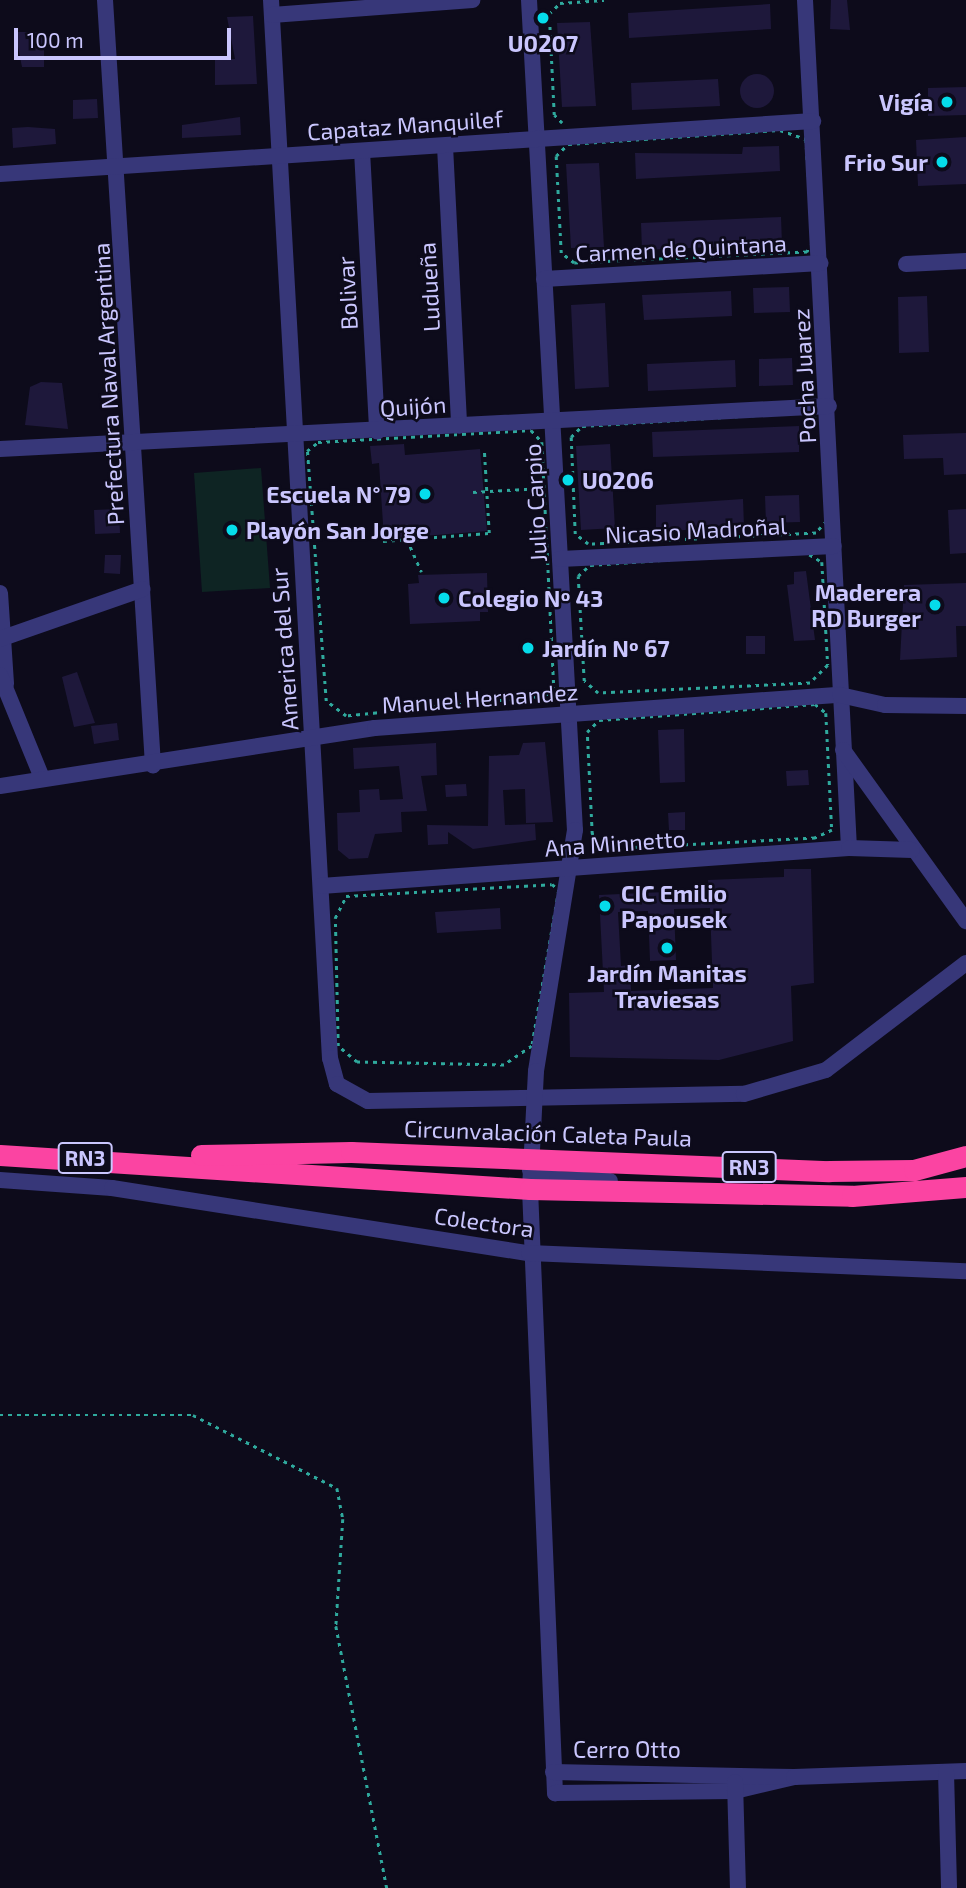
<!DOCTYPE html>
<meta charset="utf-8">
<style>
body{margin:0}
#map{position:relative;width:966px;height:1888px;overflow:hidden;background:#0d0b1b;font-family:"Exo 2",sans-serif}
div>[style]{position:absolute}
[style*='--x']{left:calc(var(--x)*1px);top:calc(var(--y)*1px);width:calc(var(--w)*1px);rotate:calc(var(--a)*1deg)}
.green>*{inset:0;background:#0e2423}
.building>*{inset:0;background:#1e183b}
.round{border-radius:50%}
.path>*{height:2.5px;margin-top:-1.25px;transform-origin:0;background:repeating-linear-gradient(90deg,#2fa99d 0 3.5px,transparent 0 8.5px)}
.minor>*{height:16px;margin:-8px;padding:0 8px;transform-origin:8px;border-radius:8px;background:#373779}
.highway>*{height:21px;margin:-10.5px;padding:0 10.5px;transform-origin:10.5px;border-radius:10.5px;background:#fb44a2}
.dots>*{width:19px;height:19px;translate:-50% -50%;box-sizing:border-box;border:4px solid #0d0b1b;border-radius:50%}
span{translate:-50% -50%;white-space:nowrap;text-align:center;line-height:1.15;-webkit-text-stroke:5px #0d0b1b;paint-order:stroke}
.shield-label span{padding:2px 5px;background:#0d0b1b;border:2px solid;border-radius:5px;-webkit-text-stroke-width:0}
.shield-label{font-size:21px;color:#cac6fe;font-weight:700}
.poi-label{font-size:23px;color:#cac6fe;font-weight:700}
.right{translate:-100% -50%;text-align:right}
.left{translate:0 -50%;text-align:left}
.street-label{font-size:23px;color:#cac6fe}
.scale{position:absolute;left:14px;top:28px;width:217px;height:32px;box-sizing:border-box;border:4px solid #cac6fe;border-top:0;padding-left:9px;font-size:21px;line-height:24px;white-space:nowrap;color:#cac6fe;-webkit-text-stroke:5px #0d0b1b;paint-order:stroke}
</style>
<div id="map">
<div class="green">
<i style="clip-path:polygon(261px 468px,270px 588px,202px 592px,194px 473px)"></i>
</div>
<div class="building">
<i style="clip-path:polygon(831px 0,847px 0,850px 30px,830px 29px)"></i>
<i style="clip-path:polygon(770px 4px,771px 29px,629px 38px,628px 13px)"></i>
<i style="clip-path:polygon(253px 16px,257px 84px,215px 85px,215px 59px,235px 59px,227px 17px)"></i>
<i style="clip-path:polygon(590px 22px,596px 106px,562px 107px,557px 23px)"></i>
<i style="clip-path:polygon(15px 32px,44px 32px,44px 67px,22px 67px)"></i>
<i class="round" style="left:740px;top:74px;width:34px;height:34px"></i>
<i style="clip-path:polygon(718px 79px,720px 106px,632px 110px,631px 83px)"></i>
<i style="clip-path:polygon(966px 87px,966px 115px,928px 116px,928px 88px)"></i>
<i style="clip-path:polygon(97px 99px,98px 118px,73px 119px,73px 100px)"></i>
<i style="clip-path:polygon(240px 117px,241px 135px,182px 138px,182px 125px)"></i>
<i style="clip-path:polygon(28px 127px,55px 129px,56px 144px,13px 148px,12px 128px)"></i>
<i style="clip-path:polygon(966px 137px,966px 184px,918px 186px,916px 140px)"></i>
<i style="clip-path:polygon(779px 146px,780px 171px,636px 179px,635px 153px,742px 154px,743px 147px)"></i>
<i style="clip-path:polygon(599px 163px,604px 247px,571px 248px,566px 164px)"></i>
<i style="clip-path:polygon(781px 217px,782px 244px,642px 250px,641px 223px)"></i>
<i style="clip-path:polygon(789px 287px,790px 312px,754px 313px,753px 288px)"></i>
<i style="clip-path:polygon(731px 291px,732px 316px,644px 320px,642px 295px)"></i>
<i style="clip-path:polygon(927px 296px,929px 352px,899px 353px,898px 297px)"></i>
<i style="clip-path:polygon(605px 303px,609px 387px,575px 389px,571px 305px)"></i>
<i style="clip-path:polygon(792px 358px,793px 385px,759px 386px,759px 359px)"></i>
<i style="clip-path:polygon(735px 360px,736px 387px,648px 391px,647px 364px)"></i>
<i style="clip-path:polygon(41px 382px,62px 383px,68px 429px,25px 425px,30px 387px)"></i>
<i style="clip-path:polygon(799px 426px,799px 452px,653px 457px,652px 432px)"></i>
<i style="clip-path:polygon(966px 433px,966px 474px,944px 475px,943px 458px,904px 459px,903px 435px)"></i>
<i style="clip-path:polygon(404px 444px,405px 455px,480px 449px,487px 531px,384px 539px,379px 463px,372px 464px,370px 446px)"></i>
<i style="clip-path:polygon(610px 444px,615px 528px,581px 530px,576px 446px)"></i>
<i style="clip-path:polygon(799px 495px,800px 522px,766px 523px,765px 496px)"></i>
<i style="clip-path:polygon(743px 499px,744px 526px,656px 532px,656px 505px)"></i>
<i style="clip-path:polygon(119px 509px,120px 533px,95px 534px,94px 510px)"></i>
<i style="clip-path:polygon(966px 509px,966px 553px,950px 554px,948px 510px)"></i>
<i style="clip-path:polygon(105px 555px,121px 555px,120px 574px,104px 573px)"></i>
<i style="clip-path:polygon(806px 571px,815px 640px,794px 641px,787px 585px,794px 584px,794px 572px)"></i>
<i style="clip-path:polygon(487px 573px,488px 612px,480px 612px,480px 621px,410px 624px,408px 584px,419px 583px,418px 575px)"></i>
<i style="clip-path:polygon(966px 583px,966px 626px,956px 626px,957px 657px,900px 660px,904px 585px)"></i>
<i style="clip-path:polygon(746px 636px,765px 636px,765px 654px,746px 654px)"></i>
<i style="clip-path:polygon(77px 672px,95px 723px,74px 727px,62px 677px)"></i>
<i style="clip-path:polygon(117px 723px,119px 740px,94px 744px,91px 726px)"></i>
<i style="clip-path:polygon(684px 729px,685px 782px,660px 783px,658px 730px)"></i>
<i style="clip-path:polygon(545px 742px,553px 822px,526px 823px,525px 789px,503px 790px,505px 825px,535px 824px,536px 840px,473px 849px,448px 832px,448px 844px,428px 845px,427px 825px,488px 826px,489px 756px,519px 755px,523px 743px)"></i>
<i style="clip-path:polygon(436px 743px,437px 775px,421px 776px,427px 811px,401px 812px,402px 832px,375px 834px,368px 858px,349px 859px,338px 850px,337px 813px,360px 812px,359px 790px,379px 789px,380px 800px,403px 799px,399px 766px,354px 769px,353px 748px)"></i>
<i style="clip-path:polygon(808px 770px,809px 785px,787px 786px,786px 771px)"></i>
<i style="clip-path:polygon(466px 784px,467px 796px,446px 797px,445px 785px)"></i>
<i style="clip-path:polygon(685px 812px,685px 830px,669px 830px,668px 813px)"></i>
<i style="clip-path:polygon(evenodd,784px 869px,811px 869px,814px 983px,791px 986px,793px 1041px,719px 1060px,570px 1057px,569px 993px,604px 992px,599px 895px,709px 890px,708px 880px,784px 877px,784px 869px,710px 908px,713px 988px,631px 991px,630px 965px,621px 966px,618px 912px,648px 911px,650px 961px,676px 960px,674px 909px,710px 908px)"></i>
<i style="clip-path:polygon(500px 908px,501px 929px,437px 933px,435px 912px)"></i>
</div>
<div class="path">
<i style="--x:562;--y:123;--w:11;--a:-135"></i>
<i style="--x:554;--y:115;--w:101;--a:-92.8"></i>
<i style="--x:549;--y:14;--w:16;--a:-45"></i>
<i style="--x:560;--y:3;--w:44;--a:-3.9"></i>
<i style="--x:780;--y:130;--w:28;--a:19"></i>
<i style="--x:806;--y:139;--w:104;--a:86.1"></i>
<i style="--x:813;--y:243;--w:11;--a:124"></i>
<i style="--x:807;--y:252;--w:233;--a:177.3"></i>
<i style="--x:574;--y:263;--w:16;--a:-142"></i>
<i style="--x:561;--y:253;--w:97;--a:-93"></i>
<i style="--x:556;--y:156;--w:17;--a:-45"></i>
<i style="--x:568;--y:144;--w:212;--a:-3.8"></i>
<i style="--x:806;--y:412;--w:19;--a:35"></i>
<i style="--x:822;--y:423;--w:98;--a:87.1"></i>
<i style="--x:827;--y:521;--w:16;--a:133"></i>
<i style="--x:816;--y:533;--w:228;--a:177.2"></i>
<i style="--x:588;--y:544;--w:16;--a:-142"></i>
<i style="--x:575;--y:534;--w:97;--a:-92.4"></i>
<i style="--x:571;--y:437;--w:16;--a:-45"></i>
<i style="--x:582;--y:426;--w:224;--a:-3.6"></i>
<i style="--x:531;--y:430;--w:16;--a:47"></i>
<i style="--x:542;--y:442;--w:244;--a:87.2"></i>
<i style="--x:554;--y:686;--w:13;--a:129"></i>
<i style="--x:546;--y:696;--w:201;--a:174.3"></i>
<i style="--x:346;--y:716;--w:25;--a:-143"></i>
<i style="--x:326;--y:701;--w:251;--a:-94.3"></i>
<i style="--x:307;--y:451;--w:14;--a:-39"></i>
<i style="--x:318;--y:442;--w:213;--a:-3.2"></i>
<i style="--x:473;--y:492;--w:70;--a:-3.3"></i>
<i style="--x:407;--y:539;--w:36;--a:66"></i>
<i style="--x:383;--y:541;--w:106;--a:-4.3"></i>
<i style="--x:489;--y:533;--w:83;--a:-93.4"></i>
<i style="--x:802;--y:550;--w:23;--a:31"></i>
<i style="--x:822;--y:562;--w:103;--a:86.7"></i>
<i style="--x:828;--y:665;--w:25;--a:135"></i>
<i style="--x:810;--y:683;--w:212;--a:177.3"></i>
<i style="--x:598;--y:693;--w:18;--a:-139"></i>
<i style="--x:584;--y:681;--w:105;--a:-93.3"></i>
<i style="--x:578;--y:576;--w:16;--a:-43"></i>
<i style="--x:590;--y:565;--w:213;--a:-4"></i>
<i style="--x:815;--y:704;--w:14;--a:39"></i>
<i style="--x:826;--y:713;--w:117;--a:87.1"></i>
<i style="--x:832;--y:830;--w:19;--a:155"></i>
<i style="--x:815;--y:838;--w:212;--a:177"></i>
<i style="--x:603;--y:849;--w:19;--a:-126"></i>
<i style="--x:592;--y:834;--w:102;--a:-92.8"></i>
<i style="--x:587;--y:732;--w:17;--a:-45"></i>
<i style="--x:599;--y:720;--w:217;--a:-4.2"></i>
<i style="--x:552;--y:884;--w:9;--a:41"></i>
<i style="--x:559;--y:890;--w:158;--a:99.8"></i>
<i style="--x:532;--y:1046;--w:34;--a:146"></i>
<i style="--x:504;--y:1065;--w:147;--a:-178.8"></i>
<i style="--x:357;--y:1062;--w:25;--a:-140"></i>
<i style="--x:338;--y:1046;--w:128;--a:-91.3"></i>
<i style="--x:335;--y:918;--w:25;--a:-63"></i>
<i style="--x:346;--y:896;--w:206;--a:-3.3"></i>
<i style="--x:0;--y:1415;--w:193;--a:0"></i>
<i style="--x:193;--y:1415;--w:161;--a:26.9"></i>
<i style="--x:337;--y:1488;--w:32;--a:79"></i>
<i style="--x:343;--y:1519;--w:107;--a:93.7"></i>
<i style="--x:336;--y:1626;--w:267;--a:79"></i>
</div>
<div class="minor">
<i style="--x:105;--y:0;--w:767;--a:86.41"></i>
<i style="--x:271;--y:0;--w:1060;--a:86.81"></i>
<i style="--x:330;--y:1058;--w:27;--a:75"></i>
<i style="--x:337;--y:1084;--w:35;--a:29"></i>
<i style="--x:368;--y:1101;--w:376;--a:-1.1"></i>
<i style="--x:744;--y:1094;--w:85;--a:-16.3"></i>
<i style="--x:826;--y:1070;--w:176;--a:-37.4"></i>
<i style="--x:529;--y:0;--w:831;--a:86.83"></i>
<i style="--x:575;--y:830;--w:244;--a:99.2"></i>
<i style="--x:536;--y:1071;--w:118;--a:92.9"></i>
<i style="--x:530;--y:1189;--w:605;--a:87.63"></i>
<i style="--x:555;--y:1793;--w:180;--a:-0.6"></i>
<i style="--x:735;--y:1791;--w:61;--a:-13.3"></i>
<i style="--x:805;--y:0;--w:849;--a:87.03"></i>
<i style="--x:272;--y:15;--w:201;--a:-4.3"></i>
<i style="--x:445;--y:146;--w:280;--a:87.1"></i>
<i style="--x:362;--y:151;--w:281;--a:86.9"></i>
<i style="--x:0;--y:174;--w:815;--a:-3.73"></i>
<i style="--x:906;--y:264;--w:60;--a:-2.9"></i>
<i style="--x:544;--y:279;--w:277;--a:-3.3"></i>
<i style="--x:0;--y:449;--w:830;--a:-2.97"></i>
<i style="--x:560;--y:559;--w:274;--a:-2.7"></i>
<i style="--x:0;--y:593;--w:91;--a:86.2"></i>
<i style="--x:0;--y:639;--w:151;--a:-19.3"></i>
<i style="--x:0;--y:675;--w:111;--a:67.8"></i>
<i style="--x:843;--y:750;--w:211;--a:54.3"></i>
<i style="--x:0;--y:786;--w:379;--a:-8.8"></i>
<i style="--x:375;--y:728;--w:466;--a:-4.1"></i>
<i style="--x:840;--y:695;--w:46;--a:12.5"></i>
<i style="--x:885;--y:705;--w:81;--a:0.7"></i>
<i style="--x:321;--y:886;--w:529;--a:-4.12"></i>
<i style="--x:849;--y:848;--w:63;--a:1.8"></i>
<i style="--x:530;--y:1170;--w:28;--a:18"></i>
<i style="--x:557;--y:1179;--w:53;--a:2.2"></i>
<i style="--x:0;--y:1180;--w:112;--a:4.1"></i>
<i style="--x:112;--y:1188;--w:422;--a:8.9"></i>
<i style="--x:529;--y:1253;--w:437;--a:2.4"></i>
<i style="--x:553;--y:1772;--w:241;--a:1.2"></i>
<i style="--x:794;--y:1777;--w:172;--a:-2"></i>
<i style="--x:946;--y:1772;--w:116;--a:88.5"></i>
<i style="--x:735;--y:1782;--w:106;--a:88.4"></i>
</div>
<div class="highway">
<i style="--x:0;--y:1155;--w:531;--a:3.67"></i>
<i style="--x:530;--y:1189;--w:322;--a:1.2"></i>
<i style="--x:852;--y:1196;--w:114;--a:-4.5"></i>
<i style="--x:201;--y:1155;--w:150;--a:-1.1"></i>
<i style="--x:351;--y:1152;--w:478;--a:2.3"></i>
<i style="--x:829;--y:1171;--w:85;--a:-0.7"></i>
<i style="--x:914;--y:1170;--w:54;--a:-15.1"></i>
</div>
<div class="dots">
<i style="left:543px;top:18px;background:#05dceb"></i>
<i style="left:947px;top:102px;background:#05dceb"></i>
<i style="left:942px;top:162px;background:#05dceb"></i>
<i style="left:568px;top:480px;background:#05dceb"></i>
<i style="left:425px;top:494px;background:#05dceb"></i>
<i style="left:232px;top:530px;background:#05dceb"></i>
<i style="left:444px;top:598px;background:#05dceb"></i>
<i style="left:935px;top:605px;background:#05dceb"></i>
<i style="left:528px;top:648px;background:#05dceb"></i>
<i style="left:605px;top:906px;background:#05dceb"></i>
<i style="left:667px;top:948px;background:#05dceb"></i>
</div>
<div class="shield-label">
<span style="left:85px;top:1158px">RN3</span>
<span style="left:749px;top:1167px">RN3</span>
</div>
<div class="poi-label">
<span style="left:543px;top:43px">U0207</span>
<span class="right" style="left:933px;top:102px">Vigía</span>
<span class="right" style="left:928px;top:162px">Frio Sur</span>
<span class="left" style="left:582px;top:480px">U0206</span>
<span class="right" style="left:411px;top:494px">Escuela N° 79</span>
<span class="left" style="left:246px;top:530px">Playón San Jorge</span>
<span class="right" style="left:921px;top:605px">Maderera<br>RD Burger</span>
<span class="left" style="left:458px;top:598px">Colegio Nº 43</span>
<span class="left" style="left:542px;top:648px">Jardín Nº 67</span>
<span class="left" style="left:621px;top:906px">CIC Emilio<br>Papousek</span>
<span style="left:667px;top:986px">Jardín Manitas<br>Traviesas</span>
</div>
<div class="street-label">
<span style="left:405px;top:125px;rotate:-4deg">Capataz Manquilef</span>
<span style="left:681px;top:248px;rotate:-3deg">Carmen de Quintana</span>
<span style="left:429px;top:287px;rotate:-93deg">Ludueña</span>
<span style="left:347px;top:293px;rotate:-93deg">Bolivar</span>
<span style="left:804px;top:376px;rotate:-93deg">Pocha Juarez</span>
<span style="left:108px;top:384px;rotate:-93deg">Prefectura Naval Argentina</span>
<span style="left:413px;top:406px;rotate:-4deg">Quijón</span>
<span style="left:535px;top:503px;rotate:-93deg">Julio Carpio</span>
<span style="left:696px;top:530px;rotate:-3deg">Nicasio Madroñal</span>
<span style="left:284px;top:649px;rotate:-94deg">America del Sur</span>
<span style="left:480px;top:698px;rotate:-4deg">Manuel Hernandez</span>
<span style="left:615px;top:843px;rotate:-4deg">Ana Minnetto</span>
<span style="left:548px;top:1133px;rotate:2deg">Circunvalación Caleta Paula</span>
<span style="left:484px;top:1222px;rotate:8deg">Colectora</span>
<span style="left:627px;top:1749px">Cerro Otto</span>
</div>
<div class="scale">100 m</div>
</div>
